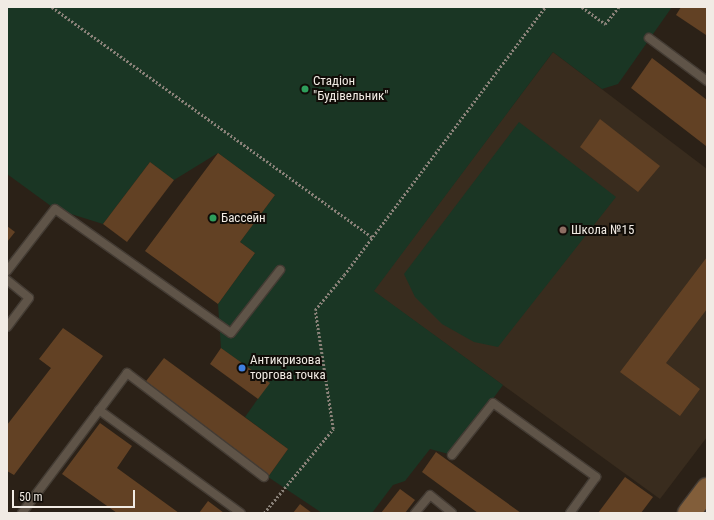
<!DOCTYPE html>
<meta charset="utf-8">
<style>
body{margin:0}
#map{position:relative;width:714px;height:520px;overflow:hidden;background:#2b2117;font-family:"Roboto Condensed",sans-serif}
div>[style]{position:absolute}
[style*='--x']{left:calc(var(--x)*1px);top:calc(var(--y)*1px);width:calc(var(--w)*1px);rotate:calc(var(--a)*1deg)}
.education>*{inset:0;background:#392c1e}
.green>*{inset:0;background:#1a3624}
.building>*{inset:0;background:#624124}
.path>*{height:2.5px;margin-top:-1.25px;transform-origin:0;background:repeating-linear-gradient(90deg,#8a8279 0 2px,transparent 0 4px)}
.roads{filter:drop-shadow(1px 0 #443c34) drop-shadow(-1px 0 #443c34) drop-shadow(0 1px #443c34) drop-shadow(0 -1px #443c34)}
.lane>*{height:8px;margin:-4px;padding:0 4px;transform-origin:4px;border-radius:4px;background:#5f5448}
.secondary>*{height:22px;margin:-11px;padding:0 11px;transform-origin:11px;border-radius:11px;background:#825e3a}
.dots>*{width:11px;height:11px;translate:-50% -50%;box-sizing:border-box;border:2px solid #100c07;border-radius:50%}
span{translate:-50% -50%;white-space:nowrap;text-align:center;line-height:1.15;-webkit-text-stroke:4px #100c07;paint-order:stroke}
.poi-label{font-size:13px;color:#f1ebe4}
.left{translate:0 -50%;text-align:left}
.frame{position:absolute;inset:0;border:8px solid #f1ebe4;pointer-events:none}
.scale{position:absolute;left:12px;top:490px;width:123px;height:18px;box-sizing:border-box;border:2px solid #f1ebe4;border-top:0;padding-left:5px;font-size:12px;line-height:14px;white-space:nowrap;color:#f1ebe4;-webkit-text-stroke:3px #100c07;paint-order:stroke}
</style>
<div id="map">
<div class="education">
<i style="clip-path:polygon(553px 52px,707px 169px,707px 437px,660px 499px,373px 291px)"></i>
</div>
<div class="green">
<i style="clip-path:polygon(7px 7px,672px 7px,618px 84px,602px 89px,553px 52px,374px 291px,503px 385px,452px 455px,430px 449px,405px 481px,393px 485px,372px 513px,322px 513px,268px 477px,288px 449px,245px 417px,269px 383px,221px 348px,218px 304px,255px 253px,240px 242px,275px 195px,218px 153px,174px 180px,150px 162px,103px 224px,55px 209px,7px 174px)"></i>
<i style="clip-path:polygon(519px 122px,616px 197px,498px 347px,474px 342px,442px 324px,415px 297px,404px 274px)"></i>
</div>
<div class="building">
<i style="clip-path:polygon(681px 7px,707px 7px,706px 35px,676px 15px)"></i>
<i style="clip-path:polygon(652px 58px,707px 100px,706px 146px,631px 88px)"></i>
<i style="clip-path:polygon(600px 119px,660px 166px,638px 192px,580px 147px)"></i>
<i style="clip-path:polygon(218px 153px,275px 195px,240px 242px,255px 253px,218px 304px,145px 251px)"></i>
<i style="clip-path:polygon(150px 162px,174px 180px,127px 242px,103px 224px)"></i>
<i style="clip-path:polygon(7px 226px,15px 232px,7px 242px)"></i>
<i style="clip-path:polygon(707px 257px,707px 309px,666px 363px,700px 389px,680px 416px,620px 372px)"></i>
<i style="clip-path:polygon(63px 328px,103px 356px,14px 475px,7px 471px,7px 425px,51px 368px,39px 359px)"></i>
<i style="clip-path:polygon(221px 348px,270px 383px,258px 399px,210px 364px)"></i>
<i style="clip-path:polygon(164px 358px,288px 449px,268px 477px,143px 385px)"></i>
<i style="clip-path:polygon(100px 423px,132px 446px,117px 468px,179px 513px,117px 513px,62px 474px)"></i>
<i style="clip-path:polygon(436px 452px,521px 513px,478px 513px,422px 472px)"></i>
<i style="clip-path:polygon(625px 477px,653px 497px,641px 513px,598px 513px)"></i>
<i style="clip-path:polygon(400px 489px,415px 500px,405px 513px,381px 513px)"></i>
<i style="clip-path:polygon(208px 501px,224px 513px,199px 513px)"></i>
<i style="clip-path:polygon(300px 504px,312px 513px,293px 513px)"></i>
</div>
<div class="path">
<i style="--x:52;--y:7;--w:394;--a:35.7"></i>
<i style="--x:582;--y:7;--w:29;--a:36"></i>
<i style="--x:605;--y:24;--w:22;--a:-51"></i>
<i style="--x:264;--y:513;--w:109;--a:-50.6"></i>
<i style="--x:333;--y:429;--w:120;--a:-98.6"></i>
<i style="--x:315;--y:310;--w:45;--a:-50.4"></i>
<i style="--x:344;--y:275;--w:335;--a:-53.1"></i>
</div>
<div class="roads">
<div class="lane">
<i style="--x:649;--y:38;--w:72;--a:36.6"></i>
<i style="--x:7;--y:271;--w:78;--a:-52.3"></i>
<i style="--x:55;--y:209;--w:215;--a:35.2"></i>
<i style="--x:231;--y:333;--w:80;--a:-52.1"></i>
<i style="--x:7;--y:280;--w:28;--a:39"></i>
<i style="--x:29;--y:298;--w:36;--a:127"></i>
<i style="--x:99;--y:410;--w:175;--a:36"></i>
<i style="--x:452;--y:455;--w:66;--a:-51.7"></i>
<i style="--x:493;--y:403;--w:127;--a:35.7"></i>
<i style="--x:596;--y:477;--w:44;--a:125.8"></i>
<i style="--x:22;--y:513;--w:175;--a:-53.1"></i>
<i style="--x:127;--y:373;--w:172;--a:37.2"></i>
<i style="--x:415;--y:513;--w:23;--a:-50"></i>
<i style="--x:430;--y:495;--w:28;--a:39"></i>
</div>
<div class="secondary">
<i style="--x:689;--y:513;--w:30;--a:-53"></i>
</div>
</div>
<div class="dots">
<i style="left:305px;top:89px;background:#2e9e5b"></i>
<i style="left:213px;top:218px;background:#2e9e5b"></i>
<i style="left:563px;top:230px;background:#8d6e63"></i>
<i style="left:242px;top:368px;background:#3f7fe0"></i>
</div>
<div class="poi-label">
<span class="left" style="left:313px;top:89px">Стадіон<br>"Будівельник"</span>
<span class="left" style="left:221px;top:218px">Бассейн</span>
<span class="left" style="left:571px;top:230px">Школа №15</span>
<span class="left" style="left:250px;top:368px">Антикризова<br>торгова точка</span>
</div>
<div class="frame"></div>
<div class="scale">50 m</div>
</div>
